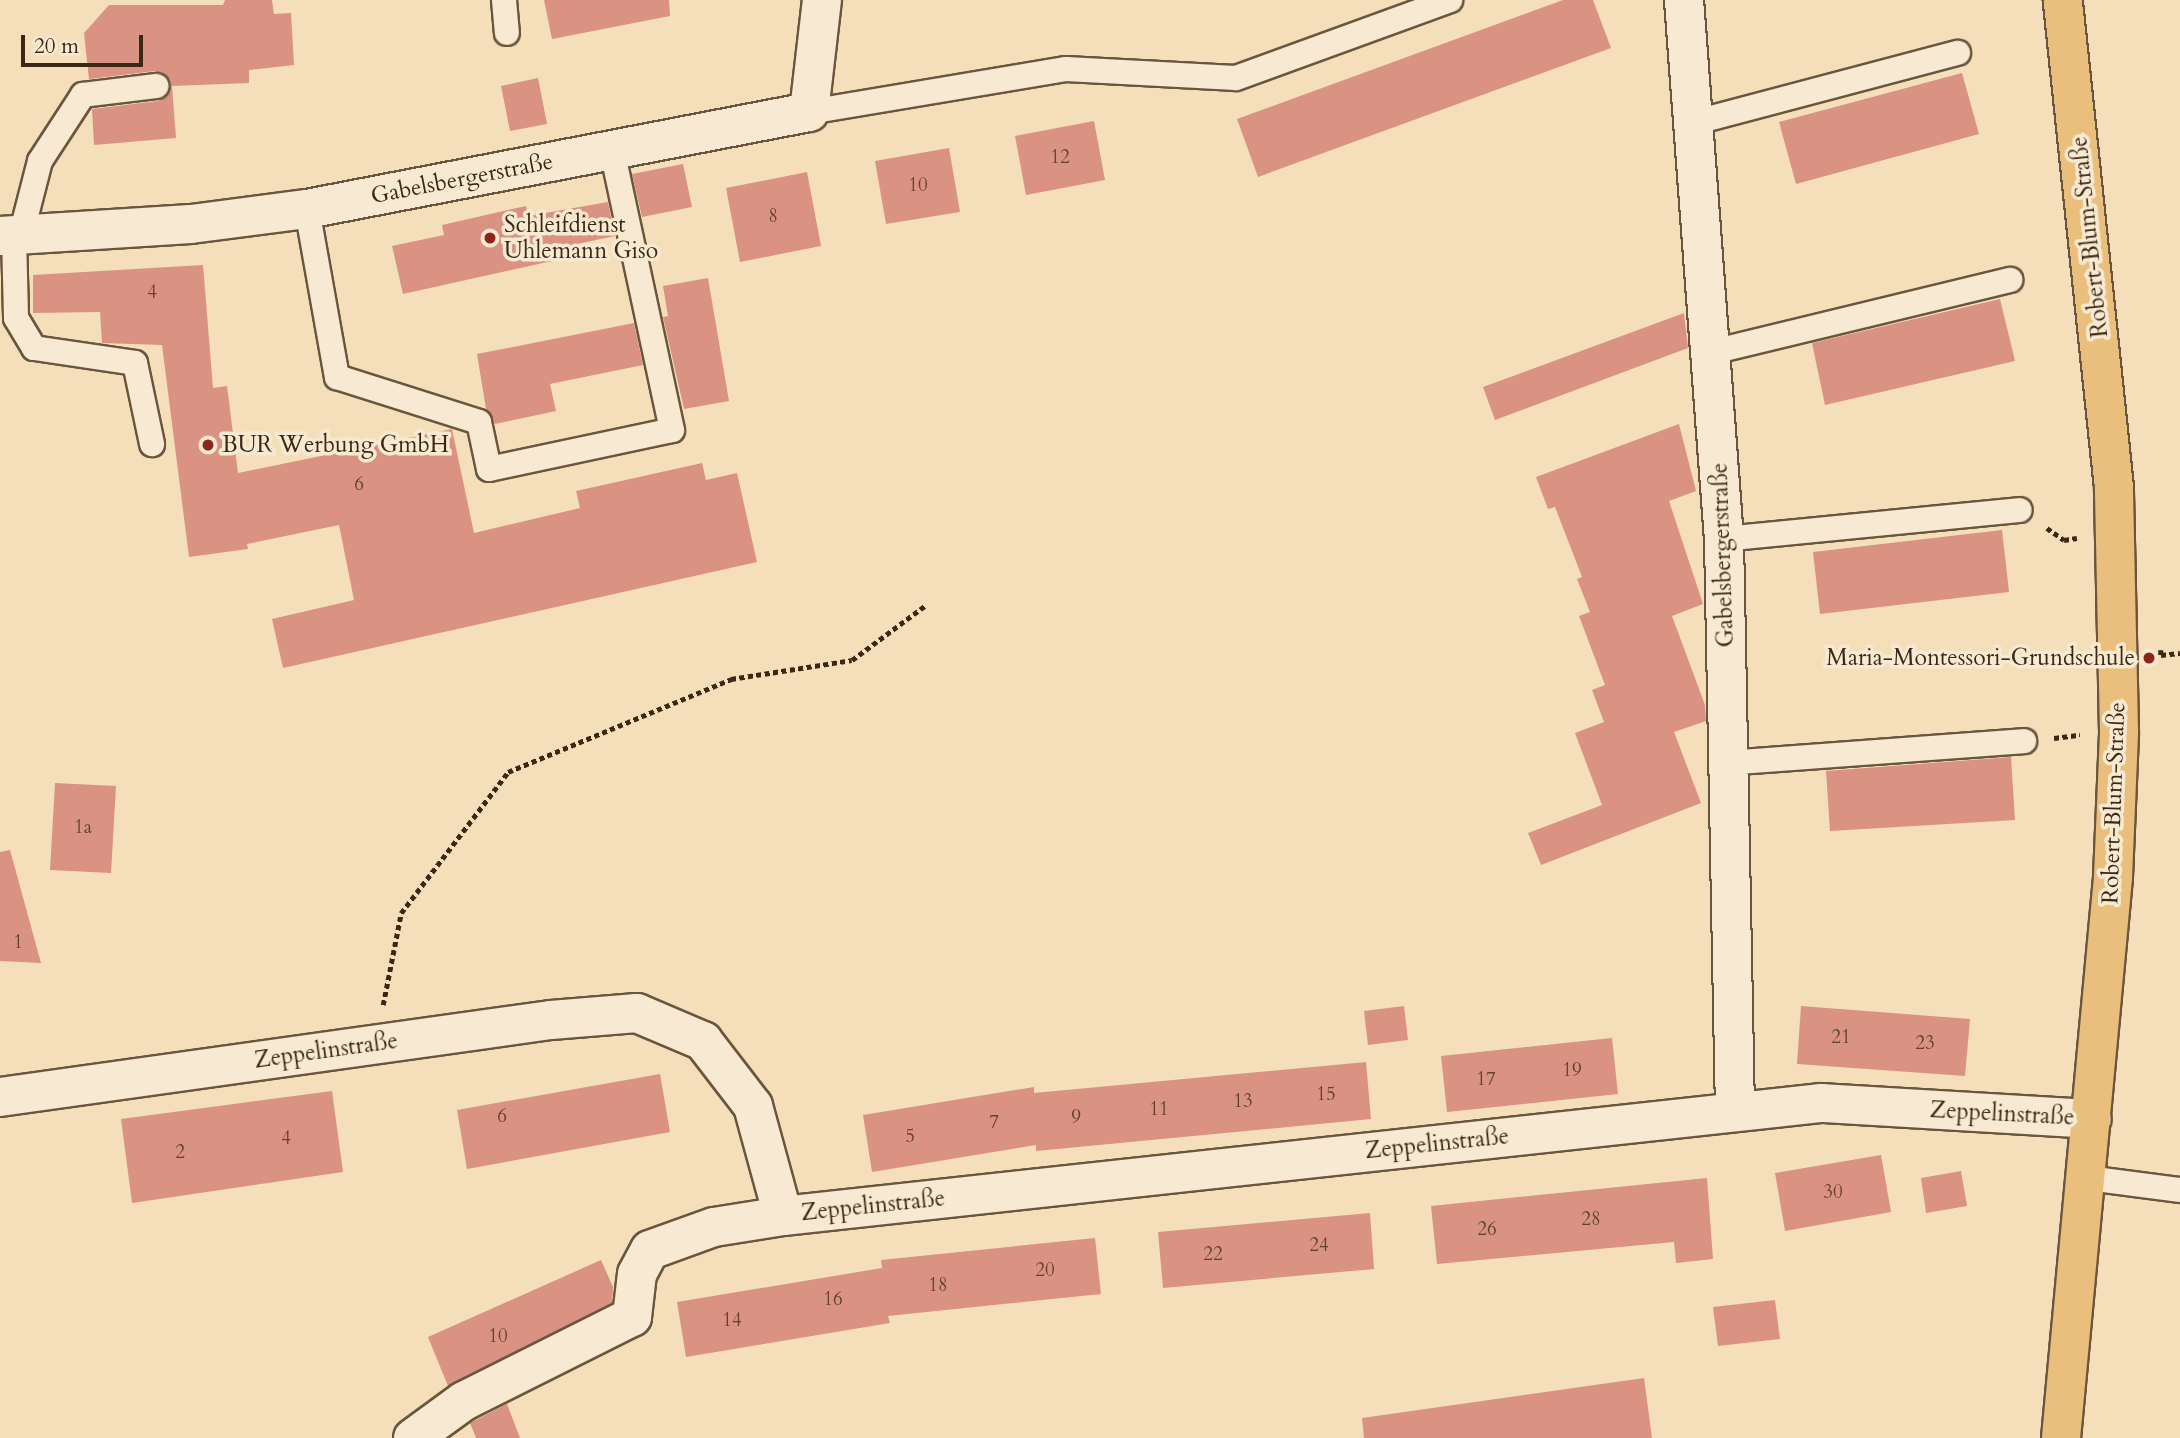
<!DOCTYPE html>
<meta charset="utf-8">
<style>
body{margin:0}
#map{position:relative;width:2180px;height:1438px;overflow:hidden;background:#f5deba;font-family:Cardo,serif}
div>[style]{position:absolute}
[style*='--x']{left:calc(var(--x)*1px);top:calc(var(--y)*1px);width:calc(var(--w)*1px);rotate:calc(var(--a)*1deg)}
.building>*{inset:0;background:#da9382}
.path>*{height:4.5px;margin-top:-2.25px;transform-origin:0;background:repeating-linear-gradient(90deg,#3b2814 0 5px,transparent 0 8.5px)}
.roads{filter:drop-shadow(2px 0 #6a563e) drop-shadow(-2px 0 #6a563e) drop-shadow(0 2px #6a563e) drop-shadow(0 -2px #6a563e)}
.lane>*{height:24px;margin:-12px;padding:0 12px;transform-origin:12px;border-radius:12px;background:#f8ead2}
.street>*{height:38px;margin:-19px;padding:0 19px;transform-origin:19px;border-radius:19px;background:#f8ead2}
.primary>*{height:38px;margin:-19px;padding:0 19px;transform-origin:19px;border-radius:19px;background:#eabf7d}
.dots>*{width:19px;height:19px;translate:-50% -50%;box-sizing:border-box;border:4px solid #f8ead2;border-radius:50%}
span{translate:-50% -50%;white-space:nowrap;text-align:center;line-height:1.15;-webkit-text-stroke:7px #f8ead2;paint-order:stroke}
.number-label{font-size:19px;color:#634330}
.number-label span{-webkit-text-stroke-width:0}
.street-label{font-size:23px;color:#3b2814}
.poi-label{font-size:23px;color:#3b2814}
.left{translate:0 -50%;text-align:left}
.right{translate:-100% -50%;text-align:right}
.scale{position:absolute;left:21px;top:35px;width:122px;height:32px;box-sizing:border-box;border:4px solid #3b2814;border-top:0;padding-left:9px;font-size:21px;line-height:24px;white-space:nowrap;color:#3b2814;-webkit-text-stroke:5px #f8ead2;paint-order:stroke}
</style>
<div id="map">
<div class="building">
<i style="clip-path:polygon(225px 0,272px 0,274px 14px,291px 13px,294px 65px,249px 70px,249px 83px,172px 86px,176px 138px,94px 145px,92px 109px,158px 101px,171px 85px,155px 71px,89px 79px,84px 33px,109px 5px,223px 5px)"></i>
<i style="clip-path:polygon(544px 0,669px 0,670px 16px,552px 39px)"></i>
<i style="clip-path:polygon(1563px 0,1593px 0,1611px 48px,1258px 177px,1237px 119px)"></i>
<i style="clip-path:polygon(1962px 73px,1979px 134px,1796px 184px,1779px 122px)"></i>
<i style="clip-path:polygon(538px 78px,547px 124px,510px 131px,501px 86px)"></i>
<i style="clip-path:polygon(1094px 121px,1105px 180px,1026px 195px,1015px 136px)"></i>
<i style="clip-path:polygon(949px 148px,960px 212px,886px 224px,875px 161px)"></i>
<i style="clip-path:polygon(683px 164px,692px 207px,642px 217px,632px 174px)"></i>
<i style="clip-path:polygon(807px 172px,821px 246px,740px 262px,726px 188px)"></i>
<i style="clip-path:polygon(608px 202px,615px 236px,577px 244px,579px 255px,403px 294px,392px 246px,444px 235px,442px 225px,526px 206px,528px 216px)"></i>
<i style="clip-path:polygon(203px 265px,213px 388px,227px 386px,238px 473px,452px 429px,474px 533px,580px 508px,576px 491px,702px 463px,706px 480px,737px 473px,757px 562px,283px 668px,272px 619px,354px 600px,339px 525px,247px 544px,248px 549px,189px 557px,162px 345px,102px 343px,100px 312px,33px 313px,33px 275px)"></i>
<i style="clip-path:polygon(708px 278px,729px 401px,684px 409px,663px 317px,668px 316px,663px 286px)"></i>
<i style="clip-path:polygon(2000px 299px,2015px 361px,1825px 405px,1812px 343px)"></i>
<i style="clip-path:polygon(1684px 313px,1688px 348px,1495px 420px,1483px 387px)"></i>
<i style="clip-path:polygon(634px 323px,643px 365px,550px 384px,556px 411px,495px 424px,486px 409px,477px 354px)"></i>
<i style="clip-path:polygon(1679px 424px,1696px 491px,1669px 501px,1703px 604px,1672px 616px,1705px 705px,1706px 721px,1674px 732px,1701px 803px,1541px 865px,1528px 833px,1602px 805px,1575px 733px,1604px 722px,1592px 690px,1605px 685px,1579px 616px,1590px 612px,1577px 579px,1582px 577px,1555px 507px,1548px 509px,1536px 477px)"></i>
<i style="clip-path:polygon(2002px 530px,2009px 592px,1820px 614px,1813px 552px)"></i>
<i style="clip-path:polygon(2011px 757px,2015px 820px,1830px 831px,1826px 771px)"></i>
<i style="clip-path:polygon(55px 783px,116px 786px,111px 873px,50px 870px)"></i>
<i style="clip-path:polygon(10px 850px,41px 963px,0 961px,0 852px)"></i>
<i style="clip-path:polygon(1404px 1006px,1408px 1040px,1368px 1045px,1364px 1011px)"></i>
<i style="clip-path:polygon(1801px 1006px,1970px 1019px,1965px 1076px,1797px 1064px)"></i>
<i style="clip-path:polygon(1612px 1038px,1618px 1094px,1447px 1112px,1441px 1056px)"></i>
<i style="clip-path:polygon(1366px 1062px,1371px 1119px,1036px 1151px,1036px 1145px,872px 1172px,863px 1115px,1034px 1087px,1034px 1093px)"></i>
<i style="clip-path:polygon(660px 1074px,670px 1132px,467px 1169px,457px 1110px)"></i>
<i style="clip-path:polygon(332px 1091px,343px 1172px,132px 1203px,121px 1119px)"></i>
<i style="clip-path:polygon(1881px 1155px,1891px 1212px,1785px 1231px,1775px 1173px)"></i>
<i style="clip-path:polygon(1961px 1171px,1967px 1206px,1926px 1213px,1921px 1178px)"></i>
<i style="clip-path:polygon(1707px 1178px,1713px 1259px,1676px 1263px,1674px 1242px,1437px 1264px,1431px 1206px)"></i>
<i style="clip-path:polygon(1370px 1213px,1374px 1269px,1163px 1288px,1158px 1232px)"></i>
<i style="clip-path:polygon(1095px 1238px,1101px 1294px,888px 1316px,890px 1323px,686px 1357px,677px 1302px,882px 1268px,881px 1260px)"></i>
<i style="clip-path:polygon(601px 1260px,613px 1287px,612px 1303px,448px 1386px,428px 1337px)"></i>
<i style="clip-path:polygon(1775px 1300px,1780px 1339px,1718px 1346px,1713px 1307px)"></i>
<i style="clip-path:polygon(1644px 1378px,1652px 1438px,1364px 1438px,1362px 1418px)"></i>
<i style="clip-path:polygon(507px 1404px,520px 1438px,476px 1438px,470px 1423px)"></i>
</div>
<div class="path">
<i style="--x:2047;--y:528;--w:21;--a:35"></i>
<i style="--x:2064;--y:540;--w:13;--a:-9"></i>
<i style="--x:2161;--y:650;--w:5;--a:90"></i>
<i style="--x:2161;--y:655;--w:19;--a:-6"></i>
<i style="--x:2054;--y:738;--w:26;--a:-7"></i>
<i style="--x:383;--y:1005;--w:94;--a:-78.9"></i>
<i style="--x:401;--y:913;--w:177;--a:-52.8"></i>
<i style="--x:508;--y:772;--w:242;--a:-22.6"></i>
<i style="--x:731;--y:679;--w:122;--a:-8.9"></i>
<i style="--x:852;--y:660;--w:92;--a:-36.6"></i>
</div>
<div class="roads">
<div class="lane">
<i style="--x:504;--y:0;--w:33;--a:85"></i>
<i style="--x:809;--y:112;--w:261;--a:-9.5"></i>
<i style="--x:1066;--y:69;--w:170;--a:3"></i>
<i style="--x:1236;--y:78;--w:228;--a:-20"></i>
<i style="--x:1696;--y:122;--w:271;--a:-14.8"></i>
<i style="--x:307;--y:209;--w:171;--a:79.9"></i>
<i style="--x:337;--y:377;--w:149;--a:17.6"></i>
<i style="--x:479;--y:422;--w:48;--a:78"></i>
<i style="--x:489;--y:469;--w:187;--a:-12"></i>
<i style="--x:672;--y:430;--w:286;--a:-102.1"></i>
<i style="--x:14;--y:235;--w:83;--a:88.6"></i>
<i style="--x:16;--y:318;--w:35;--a:59"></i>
<i style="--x:34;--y:348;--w:102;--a:8.4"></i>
<i style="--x:135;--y:363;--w:83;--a:78.1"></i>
<i style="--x:21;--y:235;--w:76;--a:-75.6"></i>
<i style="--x:40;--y:161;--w:79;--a:-56.9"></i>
<i style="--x:83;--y:95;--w:74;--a:-7"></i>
<i style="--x:1712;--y:352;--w:307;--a:-13.6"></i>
<i style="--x:1724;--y:539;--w:297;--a:-5.6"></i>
<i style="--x:1726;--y:763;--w:299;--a:-4.2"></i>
<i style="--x:2087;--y:1178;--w:94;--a:7.4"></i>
</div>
<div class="street">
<i style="--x:1684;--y:0;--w:540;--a:85.76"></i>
<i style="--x:1724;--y:539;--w:573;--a:88.9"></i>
<i style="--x:0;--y:236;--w:191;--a:-3.6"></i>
<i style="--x:191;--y:224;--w:117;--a:-7.4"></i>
<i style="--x:307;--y:209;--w:511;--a:-10.94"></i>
<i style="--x:809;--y:112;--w:113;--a:-83.4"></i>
<i style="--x:0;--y:1097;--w:556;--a:-7.96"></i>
<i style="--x:551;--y:1020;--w:86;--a:-4.7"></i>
<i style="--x:637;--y:1013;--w:72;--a:23"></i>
<i style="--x:703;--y:1041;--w:82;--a:52.4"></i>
<i style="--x:753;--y:1106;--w:114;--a:74.7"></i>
<i style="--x:783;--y:1216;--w:1045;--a:-6.21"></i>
<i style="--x:1822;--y:1103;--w:270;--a:3.4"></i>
<i style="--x:413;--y:1438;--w:63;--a:-36"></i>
<i style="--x:464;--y:1401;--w:188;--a:-26.6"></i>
<i style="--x:632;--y:1317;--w:43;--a:-83.4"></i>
<i style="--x:637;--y:1274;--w:27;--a:-62"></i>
<i style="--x:650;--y:1250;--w:68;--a:-19.8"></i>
<i style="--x:714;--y:1227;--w:70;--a:-9.1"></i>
</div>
<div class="primary">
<i style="--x:2061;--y:1438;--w:563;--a:-84.7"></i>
<i style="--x:2113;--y:877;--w:146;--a:-87.6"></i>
<i style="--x:2119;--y:731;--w:243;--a:-91.2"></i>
<i style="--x:2114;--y:488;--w:491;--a:-96"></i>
</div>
</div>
<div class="dots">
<i style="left:490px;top:238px;background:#8f2418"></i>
<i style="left:208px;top:445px;background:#8f2418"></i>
<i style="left:2149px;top:658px;background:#8f2418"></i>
</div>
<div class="number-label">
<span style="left:1060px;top:158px">12</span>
<span style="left:918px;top:186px">10</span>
<span style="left:773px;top:217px">8</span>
<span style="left:152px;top:293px">4</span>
<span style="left:359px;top:485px">6</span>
<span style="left:83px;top:828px">1a</span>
<span style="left:18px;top:943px">1</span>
<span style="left:1841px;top:1038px">21</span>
<span style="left:1925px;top:1044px">23</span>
<span style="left:1572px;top:1071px">19</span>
<span style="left:1486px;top:1080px">17</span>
<span style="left:1326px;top:1095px">15</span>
<span style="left:1243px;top:1102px">13</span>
<span style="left:1159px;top:1110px">11</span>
<span style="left:502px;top:1117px">6</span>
<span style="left:1076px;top:1118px">9</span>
<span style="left:994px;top:1123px">7</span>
<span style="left:910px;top:1137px">5</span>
<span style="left:286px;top:1139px">4</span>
<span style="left:180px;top:1153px">2</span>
<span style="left:1833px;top:1193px">30</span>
<span style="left:1591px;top:1220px">28</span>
<span style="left:1487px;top:1230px">26</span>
<span style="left:1319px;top:1246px">24</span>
<span style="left:1213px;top:1255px">22</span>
<span style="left:1045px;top:1271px">20</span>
<span style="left:938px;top:1286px">18</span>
<span style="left:833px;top:1300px">16</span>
<span style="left:732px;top:1321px">14</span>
<span style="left:498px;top:1337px">10</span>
</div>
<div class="street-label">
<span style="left:462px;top:179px;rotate:-11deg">Gabelsbergerstraße</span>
<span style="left:2090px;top:237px;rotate:-96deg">Robert-Blum-Straße</span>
<span style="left:1723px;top:555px;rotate:-92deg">Gabelsbergerstraße</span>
<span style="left:2114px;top:803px;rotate:-88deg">Robert-Blum-Straße</span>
<span style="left:326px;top:1051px;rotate:-8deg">Zeppelinstraße</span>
<span style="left:2002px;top:1114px;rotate:3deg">Zeppelinstraße</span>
<span style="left:1437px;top:1144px;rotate:-6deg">Zeppelinstraße</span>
<span style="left:873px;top:1206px;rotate:-6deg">Zeppelinstraße</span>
</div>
<div class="poi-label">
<span class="left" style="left:504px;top:238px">Schleifdienst<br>Uhlemann Giso</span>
<span class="left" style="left:222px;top:445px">BUR Werbung GmbH</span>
<span class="right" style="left:2135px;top:658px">Maria-Montessori-Grundschule</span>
</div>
<div class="scale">20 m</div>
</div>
